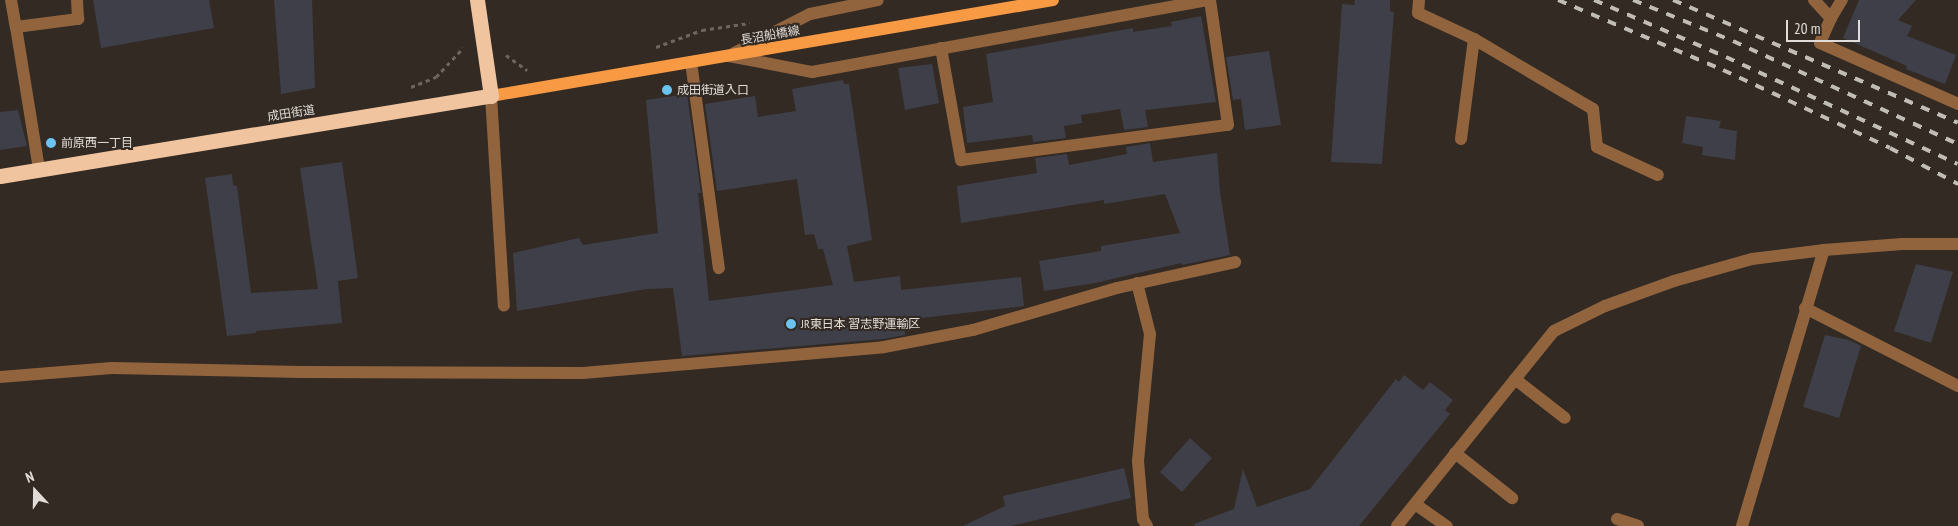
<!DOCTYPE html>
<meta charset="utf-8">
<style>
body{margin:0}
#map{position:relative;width:1958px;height:526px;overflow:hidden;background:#322a23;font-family:"PT Sans Narrow","Noto Sans JP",sans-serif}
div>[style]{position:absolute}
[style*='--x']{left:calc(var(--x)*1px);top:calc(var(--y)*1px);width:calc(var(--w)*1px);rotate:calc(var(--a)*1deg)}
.building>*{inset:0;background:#3f3f4a}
.path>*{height:3px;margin-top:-1.5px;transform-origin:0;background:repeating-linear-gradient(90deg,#6d665f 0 4px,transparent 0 8px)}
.minor>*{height:12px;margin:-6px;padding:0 6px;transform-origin:6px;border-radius:6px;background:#91643e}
.major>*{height:12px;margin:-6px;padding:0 6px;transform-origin:6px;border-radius:6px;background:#f89944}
.highway>*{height:15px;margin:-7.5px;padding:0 7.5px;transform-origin:7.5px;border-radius:7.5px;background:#f1c4a0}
.rail>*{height:4px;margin-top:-2px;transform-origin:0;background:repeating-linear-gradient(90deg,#c2bcb7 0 9px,transparent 0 18px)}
.dots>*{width:14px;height:14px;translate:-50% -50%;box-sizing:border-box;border:2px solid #322a23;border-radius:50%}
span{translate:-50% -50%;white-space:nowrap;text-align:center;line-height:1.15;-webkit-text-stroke:4px #322a23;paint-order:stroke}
.street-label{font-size:12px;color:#e1dcd7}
.poi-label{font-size:12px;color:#e1dcd7}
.left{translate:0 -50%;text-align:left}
.north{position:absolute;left:10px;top:466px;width:50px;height:50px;-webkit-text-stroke:4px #322a23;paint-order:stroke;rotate:339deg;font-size:14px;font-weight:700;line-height:20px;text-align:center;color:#e1dcd7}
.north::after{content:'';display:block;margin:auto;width:18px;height:22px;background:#e1dcd7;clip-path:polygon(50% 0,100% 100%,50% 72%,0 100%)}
.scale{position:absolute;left:1786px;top:20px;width:74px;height:22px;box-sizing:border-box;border:2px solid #e1dcd7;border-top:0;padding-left:6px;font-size:15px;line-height:18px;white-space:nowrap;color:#e1dcd7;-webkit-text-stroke:4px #322a23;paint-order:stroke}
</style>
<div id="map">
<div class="building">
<i style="clip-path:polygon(93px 0,209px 0,214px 28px,101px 48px)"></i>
<i style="clip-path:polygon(274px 0,312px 0,315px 88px,281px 94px)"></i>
<i style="clip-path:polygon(1355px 0,1390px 0,1390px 11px,1394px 12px,1382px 164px,1331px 162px,1342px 4px,1354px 5px)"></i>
<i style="clip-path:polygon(1859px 0,1916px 0,1898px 20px,1912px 26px,1907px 36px,1956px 55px,1945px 84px,1906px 69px,1907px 66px,1843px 38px)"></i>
<i style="clip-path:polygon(1201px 16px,1216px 102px,1145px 110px,1148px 127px,1124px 130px,1120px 109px,1081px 115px,1082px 123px,1064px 126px,1066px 138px,1033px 142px,1032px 135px,967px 143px,963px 107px,993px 102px,986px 54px,1133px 28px,1133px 32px,1172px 26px,1171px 22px)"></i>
<i style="clip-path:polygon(1269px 51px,1281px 125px,1245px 130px,1241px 99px,1233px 100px,1226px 57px)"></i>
<i style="clip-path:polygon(932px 64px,939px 103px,905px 110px,898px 68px)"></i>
<i style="clip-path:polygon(843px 80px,844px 84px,849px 84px,872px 240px,847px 246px,854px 282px,900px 276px,901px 290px,1021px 277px,1024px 306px,904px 320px,905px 335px,883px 339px,682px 356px,673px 288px,647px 289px,517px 311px,513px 253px,579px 238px,583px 245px,658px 233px,646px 100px,687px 94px,701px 193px,698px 193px,709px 301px,833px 285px,823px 249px,818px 249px,814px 234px,805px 235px,797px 179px,717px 191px,705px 104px,755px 96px,758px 117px,796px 111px,792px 89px)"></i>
<i style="clip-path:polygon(18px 110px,27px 146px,0 150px,0 112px)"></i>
<i style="clip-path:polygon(1686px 116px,1721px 121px,1719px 128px,1737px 131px,1735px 160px,1702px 155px,1703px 147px,1682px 143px)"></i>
<i style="clip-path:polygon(1150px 143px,1153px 162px,1217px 153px,1220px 192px,1230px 255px,1182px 265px,1181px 263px,1095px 283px,1044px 291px,1039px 261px,1101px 251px,1101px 246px,1180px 233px,1165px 194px,1104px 204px,1104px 200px,961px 223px,957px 186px,1037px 173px,1035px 158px,1067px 154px,1069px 165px,1127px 154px,1126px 147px)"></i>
<i style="clip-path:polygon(342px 162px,358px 278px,338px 281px,342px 323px,256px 331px,256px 333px,227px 336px,205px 178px,232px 174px,233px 185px,237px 186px,251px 293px,318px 289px,300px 168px)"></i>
<i style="clip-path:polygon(1916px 264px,1953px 272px,1931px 343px,1894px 331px)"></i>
<i style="clip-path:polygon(1825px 335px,1849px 340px,1861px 346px,1839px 418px,1803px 407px)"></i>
<i style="clip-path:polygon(1404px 375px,1423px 390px,1430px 382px,1453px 400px,1445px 410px,1450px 414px,1359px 526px,1195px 526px,1194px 524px,1234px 509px,1243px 469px,1257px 507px,1310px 489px,1396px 379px,1399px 382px)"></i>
<i style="clip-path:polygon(1190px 438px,1212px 458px,1182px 492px,1160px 472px)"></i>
<i style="clip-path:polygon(1124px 468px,1131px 498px,1011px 526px,963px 526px,1005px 506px,1003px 496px)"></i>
</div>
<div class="path">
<i style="--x:656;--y:47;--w:49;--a:-20.3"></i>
<i style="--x:702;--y:30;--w:48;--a:-8.5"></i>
<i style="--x:506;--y:55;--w:26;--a:36"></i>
<i style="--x:411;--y:87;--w:27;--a:-22"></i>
<i style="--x:436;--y:77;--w:40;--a:-47"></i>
</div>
<div class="minor">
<i style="--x:11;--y:0;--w:27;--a:80"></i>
<i style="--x:1419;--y:0;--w:13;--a:94"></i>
<i style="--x:1418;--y:13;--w:62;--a:24.9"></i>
<i style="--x:1474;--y:39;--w:138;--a:30.5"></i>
<i style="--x:1593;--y:109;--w:38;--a:84"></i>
<i style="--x:1597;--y:147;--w:67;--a:24.7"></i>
<i style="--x:1814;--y:0;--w:25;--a:47"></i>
<i style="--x:1831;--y:18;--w:27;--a:114"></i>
<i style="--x:1820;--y:43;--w:151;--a:23.8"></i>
<i style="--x:1831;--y:18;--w:21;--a:-59"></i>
<i style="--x:941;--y:48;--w:114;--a:79.9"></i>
<i style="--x:961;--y:160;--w:269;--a:-7.5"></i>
<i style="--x:1228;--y:125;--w:126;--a:-98.2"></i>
<i style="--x:734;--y:53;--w:85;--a:-27.2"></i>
<i style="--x:810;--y:14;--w:69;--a:-11.6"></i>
<i style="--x:729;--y:56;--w:85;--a:10.9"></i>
<i style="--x:812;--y:72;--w:402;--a:-10.3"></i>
<i style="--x:691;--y:62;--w:208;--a:82.3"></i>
<i style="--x:491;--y:96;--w:210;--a:86.5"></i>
<i style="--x:1461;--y:139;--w:101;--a:-82.6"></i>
<i style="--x:39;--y:169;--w:144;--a:-99.2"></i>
<i style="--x:16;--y:27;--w:63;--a:-7.4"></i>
<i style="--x:78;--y:19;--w:19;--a:-93"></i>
<i style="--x:1137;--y:283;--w:53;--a:75.7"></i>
<i style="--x:1150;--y:334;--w:128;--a:95.4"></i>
<i style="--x:1138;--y:461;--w:58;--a:85.1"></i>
<i style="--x:1143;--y:519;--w:8;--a:60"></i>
<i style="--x:1805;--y:308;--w:172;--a:27"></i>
<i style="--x:0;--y:377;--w:112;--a:-4.6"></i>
<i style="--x:112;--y:368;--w:189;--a:1.2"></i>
<i style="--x:301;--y:372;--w:282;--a:0.2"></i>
<i style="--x:583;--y:373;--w:302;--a:-4.9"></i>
<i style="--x:884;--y:347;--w:91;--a:-10.8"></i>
<i style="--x:973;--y:330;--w:150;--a:-16.3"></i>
<i style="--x:1117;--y:288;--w:121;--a:-12.4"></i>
<i style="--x:1515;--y:379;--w:63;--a:38"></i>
<i style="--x:1455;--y:453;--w:73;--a:38.3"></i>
<i style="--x:1415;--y:504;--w:39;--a:35"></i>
<i style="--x:1617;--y:519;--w:22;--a:18"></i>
<i style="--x:1397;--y:526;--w:250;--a:-51.2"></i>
<i style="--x:1554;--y:331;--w:57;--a:-26.1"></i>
<i style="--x:1605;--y:306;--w:73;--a:-19.9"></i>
<i style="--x:1674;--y:281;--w:81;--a:-15.8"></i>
<i style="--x:1752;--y:259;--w:73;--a:-7.1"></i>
<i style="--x:1824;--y:250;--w:78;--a:-4.4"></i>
<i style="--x:1902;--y:244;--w:56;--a:0"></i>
<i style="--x:1742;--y:526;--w:288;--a:-73.5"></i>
</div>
<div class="major">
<i style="--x:491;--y:96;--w:570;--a:-9.69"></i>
</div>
<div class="highway">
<i style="--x:0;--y:176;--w:497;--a:-9.3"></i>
<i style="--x:491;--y:96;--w:97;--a:-98.3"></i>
</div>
<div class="rail">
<i style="--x:1558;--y:0;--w:179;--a:23"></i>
<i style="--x:1723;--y:70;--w:184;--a:25"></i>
<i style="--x:1890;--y:148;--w:77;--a:27.9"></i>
<i style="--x:1594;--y:0;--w:144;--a:23.4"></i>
<i style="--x:1726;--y:57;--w:255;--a:24.8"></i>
<i style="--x:1633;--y:0;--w:108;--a:22.3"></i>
<i style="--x:1733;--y:41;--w:247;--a:24.6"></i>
<i style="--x:1673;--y:0;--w:310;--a:23.3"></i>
</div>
<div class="dots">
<i style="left:667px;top:90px;background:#6ac3f1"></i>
<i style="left:51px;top:143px;background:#6ac3f1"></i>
<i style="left:791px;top:324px;background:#6ac3f1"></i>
</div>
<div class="street-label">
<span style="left:770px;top:35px;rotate:-10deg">長沼船橋線</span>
<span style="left:291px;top:113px;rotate:-9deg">成田街道</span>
</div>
<div class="poi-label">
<span class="left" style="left:677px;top:90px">成田街道入口</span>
<span class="left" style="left:61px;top:143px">前原西一丁目</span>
<span class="left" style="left:801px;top:324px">JR東日本 習志野運輸区</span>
</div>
<div class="north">N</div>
<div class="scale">20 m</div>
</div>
